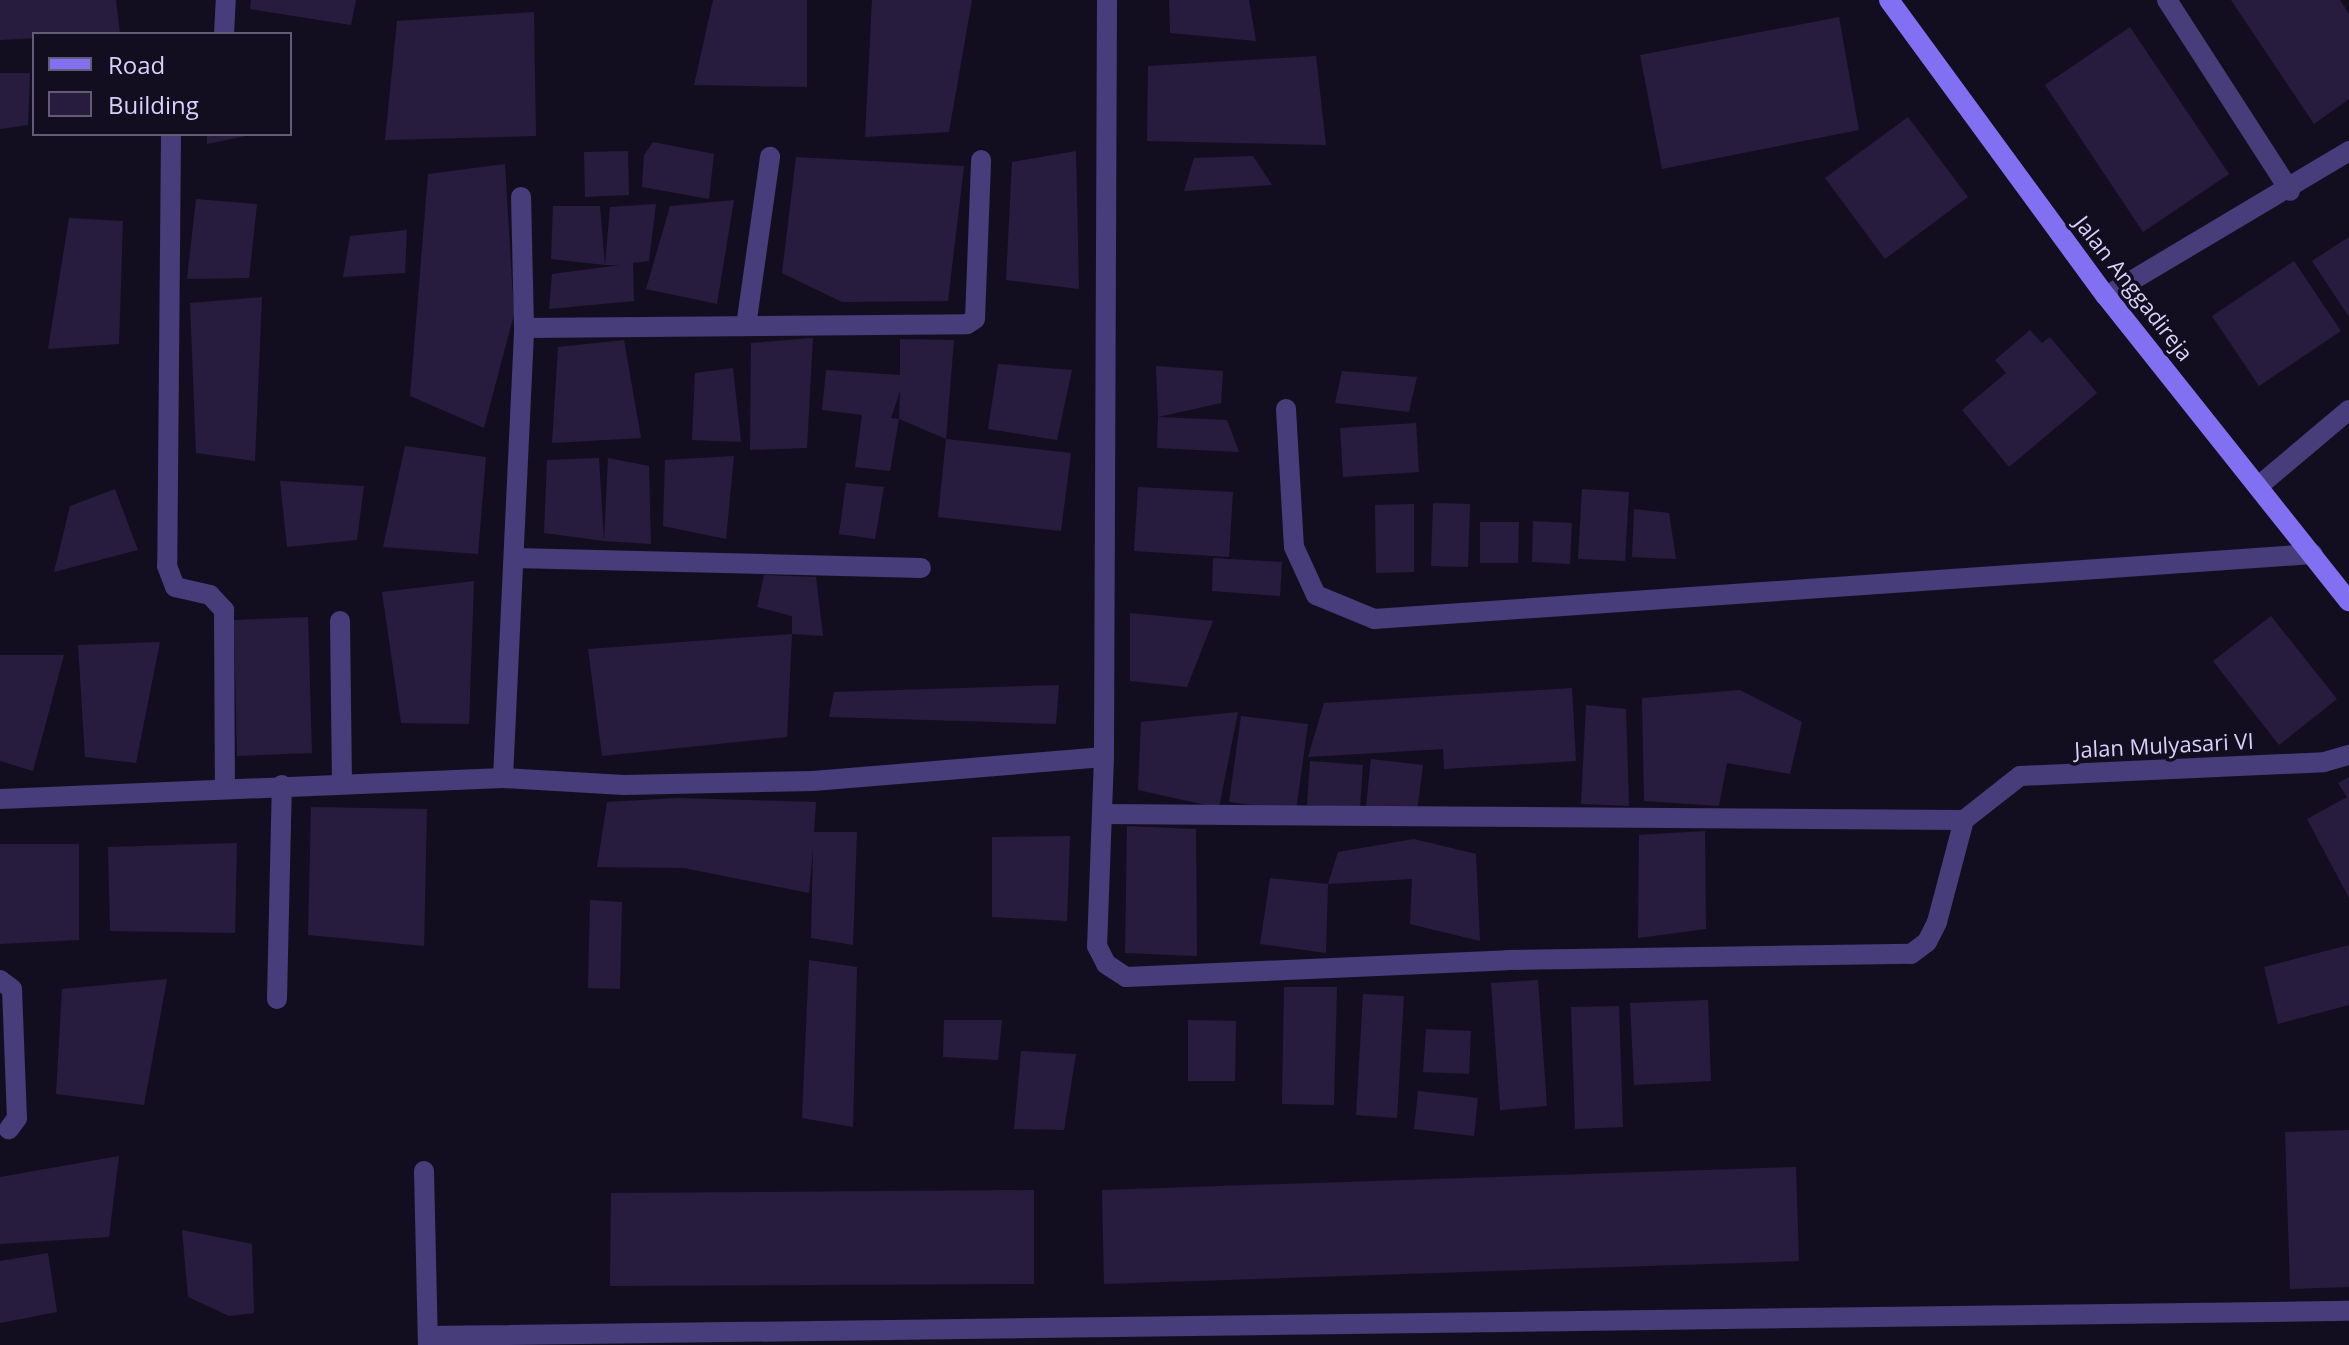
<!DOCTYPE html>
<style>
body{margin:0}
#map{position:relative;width:2349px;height:1345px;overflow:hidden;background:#130e1f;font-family:"Open Sans",sans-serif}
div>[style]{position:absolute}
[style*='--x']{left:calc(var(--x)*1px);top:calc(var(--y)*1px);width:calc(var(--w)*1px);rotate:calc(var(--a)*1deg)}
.building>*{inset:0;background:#271c3e}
.lane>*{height:20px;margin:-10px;padding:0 10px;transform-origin:10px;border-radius:10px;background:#473d7a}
.street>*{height:20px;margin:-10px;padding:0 10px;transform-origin:10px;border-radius:10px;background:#473d7a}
.secondary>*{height:20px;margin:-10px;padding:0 10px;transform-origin:10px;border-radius:10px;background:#8270f3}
span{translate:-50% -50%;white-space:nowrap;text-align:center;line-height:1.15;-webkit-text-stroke:7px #130e1f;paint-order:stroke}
.street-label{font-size:22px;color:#dad0fb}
.legend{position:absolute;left:32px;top:32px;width:260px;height:104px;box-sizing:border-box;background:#130e1f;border:2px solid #635c77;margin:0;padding:10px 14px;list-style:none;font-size:24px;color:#dad0fb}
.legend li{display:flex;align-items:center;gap:16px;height:40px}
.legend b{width:40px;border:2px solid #635c77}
</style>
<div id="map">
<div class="building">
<i style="clip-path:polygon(0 0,116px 0,120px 34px,0 40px)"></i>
<i style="clip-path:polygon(251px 0,356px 0,351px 25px,250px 9px)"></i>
<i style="clip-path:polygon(713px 0,807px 0,807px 87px,694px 85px)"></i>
<i style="clip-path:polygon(872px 0,972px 0,949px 132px,865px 137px)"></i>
<i style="clip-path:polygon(1169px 0,1249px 0,1256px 41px,1170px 33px)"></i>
<i style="clip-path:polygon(2231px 0,2340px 0,2349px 14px,2349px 99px,2314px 124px)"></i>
<i style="clip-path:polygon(534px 12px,536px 136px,385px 140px,397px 21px)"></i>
<i style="clip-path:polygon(1839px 17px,1859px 130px,1662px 169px,1640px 55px)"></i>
<i style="clip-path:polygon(2130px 27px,2229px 174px,2143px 232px,2045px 85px)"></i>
<i style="clip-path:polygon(1316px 56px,1326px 145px,1147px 141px,1148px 66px)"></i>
<i style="clip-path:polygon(0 73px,30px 73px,28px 125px,0 129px)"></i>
<i style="clip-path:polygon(1908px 117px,1968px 197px,1885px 259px,1825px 178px)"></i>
<i style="clip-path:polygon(207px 134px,250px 134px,250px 135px,207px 144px)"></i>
<i style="clip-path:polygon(653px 142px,714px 154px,709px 199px,642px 187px,644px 155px)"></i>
<i style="clip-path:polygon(628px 151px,629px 195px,585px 197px,584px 152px)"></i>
<i style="clip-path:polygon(1076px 151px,1079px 289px,1006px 280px,1012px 162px)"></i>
<i style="clip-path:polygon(1253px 156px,1272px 185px,1184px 191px,1194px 158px)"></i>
<i style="clip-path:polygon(796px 157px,964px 166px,948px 301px,842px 302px,782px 273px)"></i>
<i style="clip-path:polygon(505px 164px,514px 314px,484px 428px,410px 396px,428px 174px)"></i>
<i style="clip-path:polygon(196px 199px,257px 204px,249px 278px,187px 279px)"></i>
<i style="clip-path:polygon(734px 200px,717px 304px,646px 289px,670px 206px)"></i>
<i style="clip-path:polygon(656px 204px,649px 261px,633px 263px,634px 301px,549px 309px,552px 274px,620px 265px,605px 265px,610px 207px)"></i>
<i style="clip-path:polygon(553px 206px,600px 206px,605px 265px,551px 259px)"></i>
<i style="clip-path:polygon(69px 218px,123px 221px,119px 344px,48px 349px)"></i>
<i style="clip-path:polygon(407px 230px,405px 273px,343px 277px,350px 236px)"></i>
<i style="clip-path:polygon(2349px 237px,2349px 317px,2312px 261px)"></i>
<i style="clip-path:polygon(2294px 261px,2341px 331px,2259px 386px,2212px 316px)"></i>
<i style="clip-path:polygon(262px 297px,255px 461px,196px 453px,190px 303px)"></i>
<i style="clip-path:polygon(2030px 330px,2042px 343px,2050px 337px,2097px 393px,2009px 467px,1962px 410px,2006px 373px,1995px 360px)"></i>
<i style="clip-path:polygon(813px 338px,807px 448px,750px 450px,751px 343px)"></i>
<i style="clip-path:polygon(900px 339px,954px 340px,946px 439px,1071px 453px,1061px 531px,938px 517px,946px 439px,899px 419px,900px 391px,891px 418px,899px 419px,890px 471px,855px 467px,862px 415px,822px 410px,826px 370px,900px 375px)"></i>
<i style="clip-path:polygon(624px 340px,641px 438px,552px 443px,558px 347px)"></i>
<i style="clip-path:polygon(998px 364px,1072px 370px,1057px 440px,988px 429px)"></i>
<i style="clip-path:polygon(1156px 366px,1223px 371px,1221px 403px,1158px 417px)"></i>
<i style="clip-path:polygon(733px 368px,741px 442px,692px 440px,695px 373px)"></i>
<i style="clip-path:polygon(1342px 371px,1417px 377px,1409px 412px,1335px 403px)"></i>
<i style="clip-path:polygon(1158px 417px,1227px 420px,1239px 452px,1157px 448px)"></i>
<i style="clip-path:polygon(1416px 423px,1419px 472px,1343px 477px,1340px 428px)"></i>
<i style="clip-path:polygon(405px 446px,486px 457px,478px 554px,383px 547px)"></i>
<i style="clip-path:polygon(734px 456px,726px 539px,663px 526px,665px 460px)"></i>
<i style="clip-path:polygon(599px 458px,604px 541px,544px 533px,547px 460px)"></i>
<i style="clip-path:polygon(608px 458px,649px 466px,651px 544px,604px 541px)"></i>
<i style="clip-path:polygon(280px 481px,364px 486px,357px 540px,287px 547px)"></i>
<i style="clip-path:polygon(846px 483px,884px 487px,875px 539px,839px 534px)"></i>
<i style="clip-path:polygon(1138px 487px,1233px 492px,1229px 557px,1134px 551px)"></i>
<i style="clip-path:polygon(115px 489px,138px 550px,54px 572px,70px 506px)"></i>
<i style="clip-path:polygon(1582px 489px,1629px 492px,1625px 561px,1578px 559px)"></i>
<i style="clip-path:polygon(1433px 503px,1470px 504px,1468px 567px,1431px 566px)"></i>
<i style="clip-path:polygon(1414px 504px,1414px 572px,1376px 573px,1375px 505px)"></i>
<i style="clip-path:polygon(1634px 509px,1669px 513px,1676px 559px,1632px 557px)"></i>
<i style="clip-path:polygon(1533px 521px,1572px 523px,1570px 564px,1532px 562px)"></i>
<i style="clip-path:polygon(1480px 522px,1519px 522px,1518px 563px,1480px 563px)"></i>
<i style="clip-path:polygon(1213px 558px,1282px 562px,1280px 596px,1212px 591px)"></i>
<i style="clip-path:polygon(764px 575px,816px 577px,823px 636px,792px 634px,792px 616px,757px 607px)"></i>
<i style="clip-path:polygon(474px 581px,469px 724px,401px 723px,382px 592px)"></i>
<i style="clip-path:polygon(1130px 613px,1213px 621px,1187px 687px,1130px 681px)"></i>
<i style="clip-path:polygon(2271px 616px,2337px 699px,2279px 745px,2213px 661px)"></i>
<i style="clip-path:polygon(308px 617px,312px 753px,237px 756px,234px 620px)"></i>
<i style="clip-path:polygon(792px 634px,787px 737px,602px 756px,588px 649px)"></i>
<i style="clip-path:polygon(160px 642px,136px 763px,85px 757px,78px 645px)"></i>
<i style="clip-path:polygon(0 655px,64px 655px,33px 771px,0 761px)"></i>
<i style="clip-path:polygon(1059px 685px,1056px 724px,829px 717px,834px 692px)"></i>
<i style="clip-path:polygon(1572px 688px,1576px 761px,1444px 769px,1443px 749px,1308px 757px,1324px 703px)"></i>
<i style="clip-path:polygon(1740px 690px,1802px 722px,1790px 774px,1727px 763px,1719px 806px,1644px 801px,1642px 698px)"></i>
<i style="clip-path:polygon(1586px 705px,1626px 709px,1629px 806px,1581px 804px)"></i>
<i style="clip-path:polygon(1238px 712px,1219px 808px,1138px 790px,1141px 722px)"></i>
<i style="clip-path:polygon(1241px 716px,1308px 724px,1296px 811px,1229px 802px)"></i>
<i style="clip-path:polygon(1371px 759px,1423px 765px,1417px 812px,1366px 806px)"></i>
<i style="clip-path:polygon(1310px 761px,1363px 765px,1360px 808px,1307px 805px)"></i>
<i style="clip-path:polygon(2349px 777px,2349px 898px,2307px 819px,2347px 797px,2338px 783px)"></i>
<i style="clip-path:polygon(678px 798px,816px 802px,814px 832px,857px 832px,853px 945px,811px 938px,813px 847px,809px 893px,684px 868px,597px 867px,607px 802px)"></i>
<i style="clip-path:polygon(311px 807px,427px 809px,424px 946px,308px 935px)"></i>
<i style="clip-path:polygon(1127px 826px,1196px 829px,1197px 956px,1125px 953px)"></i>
<i style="clip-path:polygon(1705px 831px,1706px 929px,1638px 938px,1639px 835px)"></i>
<i style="clip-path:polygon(1070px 836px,1067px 921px,992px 917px,992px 837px)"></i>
<i style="clip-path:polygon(1414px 839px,1476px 854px,1480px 941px,1410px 924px,1412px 879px,1328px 884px,1338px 852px)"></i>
<i style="clip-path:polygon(237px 843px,235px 933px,110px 931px,108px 847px)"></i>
<i style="clip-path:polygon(0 844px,79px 844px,79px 940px,0 944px)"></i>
<i style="clip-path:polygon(1270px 878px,1328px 884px,1326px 953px,1260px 944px)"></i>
<i style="clip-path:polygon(590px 900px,622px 902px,620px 989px,588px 988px)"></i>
<i style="clip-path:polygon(2349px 945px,2349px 1005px,2278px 1024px,2264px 967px)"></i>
<i style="clip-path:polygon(809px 960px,857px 967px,853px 1127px,802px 1118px)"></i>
<i style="clip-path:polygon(167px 979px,144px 1105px,56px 1094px,62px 989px)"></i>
<i style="clip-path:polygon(1538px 980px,1547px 1106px,1500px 1110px,1491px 983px)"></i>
<i style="clip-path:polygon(1284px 987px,1337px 987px,1334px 1105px,1282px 1104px)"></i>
<i style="clip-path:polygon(1363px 994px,1404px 996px,1397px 1118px,1356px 1115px)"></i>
<i style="clip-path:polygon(1708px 1000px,1711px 1081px,1634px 1085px,1630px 1003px)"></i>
<i style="clip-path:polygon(1619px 1006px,1623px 1127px,1575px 1129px,1571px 1007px)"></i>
<i style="clip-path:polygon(944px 1020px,1002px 1020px,998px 1060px,943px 1057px)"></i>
<i style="clip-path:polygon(1188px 1020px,1236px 1021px,1235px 1081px,1188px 1081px)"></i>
<i style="clip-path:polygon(1426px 1029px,1471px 1031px,1469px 1074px,1423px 1072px)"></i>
<i style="clip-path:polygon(1021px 1051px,1076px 1054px,1064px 1130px,1014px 1129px)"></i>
<i style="clip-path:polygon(1418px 1091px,1478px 1098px,1474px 1136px,1414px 1129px)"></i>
<i style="clip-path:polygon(2349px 1130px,2349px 1287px,2290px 1289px,2285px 1132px)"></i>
<i style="clip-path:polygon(119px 1156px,109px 1237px,0 1244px,0 1177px)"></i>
<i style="clip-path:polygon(1796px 1167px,1799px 1261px,1104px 1284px,1102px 1190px)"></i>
<i style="clip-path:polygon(1034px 1190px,1034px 1284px,610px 1286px,611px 1193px)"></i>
<i style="clip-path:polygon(182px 1230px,252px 1244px,254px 1313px,229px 1316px,188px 1297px)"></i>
<i style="clip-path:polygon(48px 1253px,57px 1312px,0 1323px,0 1261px)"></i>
</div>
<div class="lane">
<i style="--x:340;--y:621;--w:161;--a:89.3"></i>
</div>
<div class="street">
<i style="--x:1107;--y:0;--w:757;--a:90.23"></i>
<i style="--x:1104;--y:757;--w:189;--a:92.1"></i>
<i style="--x:1097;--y:946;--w:20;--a:63"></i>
<i style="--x:1106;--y:964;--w:24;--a:33"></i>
<i style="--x:1126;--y:977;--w:382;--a:-2.5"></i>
<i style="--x:1508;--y:960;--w:403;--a:-0.9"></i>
<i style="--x:1911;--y:954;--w:20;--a:-37"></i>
<i style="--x:1927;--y:942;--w:22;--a:-63"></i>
<i style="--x:1937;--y:922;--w:106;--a:-75.2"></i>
<i style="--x:1964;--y:820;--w:71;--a:-38.2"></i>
<i style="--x:2020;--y:776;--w:304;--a:-2.6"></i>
<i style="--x:2324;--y:762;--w:26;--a:-16"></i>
<i style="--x:2167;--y:0;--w:227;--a:57.2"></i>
<i style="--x:224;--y:34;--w:34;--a:-87"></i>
<i style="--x:171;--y:134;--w:432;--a:90.5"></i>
<i style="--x:167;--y:566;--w:22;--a:69"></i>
<i style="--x:175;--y:587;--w:36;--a:13"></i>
<i style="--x:210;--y:595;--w:21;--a:47"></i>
<i style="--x:224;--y:610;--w:177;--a:89.7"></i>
<i style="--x:2106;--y:296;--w:283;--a:-30.8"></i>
<i style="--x:746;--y:326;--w:171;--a:-81.9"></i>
<i style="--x:524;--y:328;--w:443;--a:-0.5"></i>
<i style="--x:967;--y:324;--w:9;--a:-32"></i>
<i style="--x:975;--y:319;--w:159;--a:-87.8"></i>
<i style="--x:1286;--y:409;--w:138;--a:86.7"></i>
<i style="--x:1294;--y:547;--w:53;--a:65.4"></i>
<i style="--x:1316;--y:595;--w:63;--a:22.5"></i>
<i style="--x:1374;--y:619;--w:941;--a:-3.96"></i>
<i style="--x:2261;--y:484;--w:115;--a:-40.1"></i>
<i style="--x:514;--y:558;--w:407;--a:1.4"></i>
<i style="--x:503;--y:778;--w:450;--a:-87.3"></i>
<i style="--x:524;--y:328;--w:131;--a:-91.3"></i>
<i style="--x:0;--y:799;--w:503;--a:-2.39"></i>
<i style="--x:503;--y:778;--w:121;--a:3.3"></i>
<i style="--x:624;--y:785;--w:189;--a:-1.2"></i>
<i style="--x:813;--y:781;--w:292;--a:-4.7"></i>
<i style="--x:1102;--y:814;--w:862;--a:0.4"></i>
<i style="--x:0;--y:980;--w:15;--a:37"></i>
<i style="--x:12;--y:989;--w:129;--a:87.8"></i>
<i style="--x:17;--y:1118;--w:14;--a:126"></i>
<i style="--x:277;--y:999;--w:214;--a:-88.7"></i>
<i style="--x:424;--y:1171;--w:174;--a:88.7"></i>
<i style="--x:428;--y:1336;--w:1921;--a:-0.75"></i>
</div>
<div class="secondary">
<i style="--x:1889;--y:0;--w:367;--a:53.8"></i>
<i style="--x:2106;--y:296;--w:390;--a:51.5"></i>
</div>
<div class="street-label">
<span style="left:2134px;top:288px;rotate:52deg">Jalan Anggadireja</span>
<span style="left:2164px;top:745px;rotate:-3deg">Jalan Mulyasari VI</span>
</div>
<ul class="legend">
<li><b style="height:10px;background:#8270f3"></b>Road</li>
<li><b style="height:22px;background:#271c3e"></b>Building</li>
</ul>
</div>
